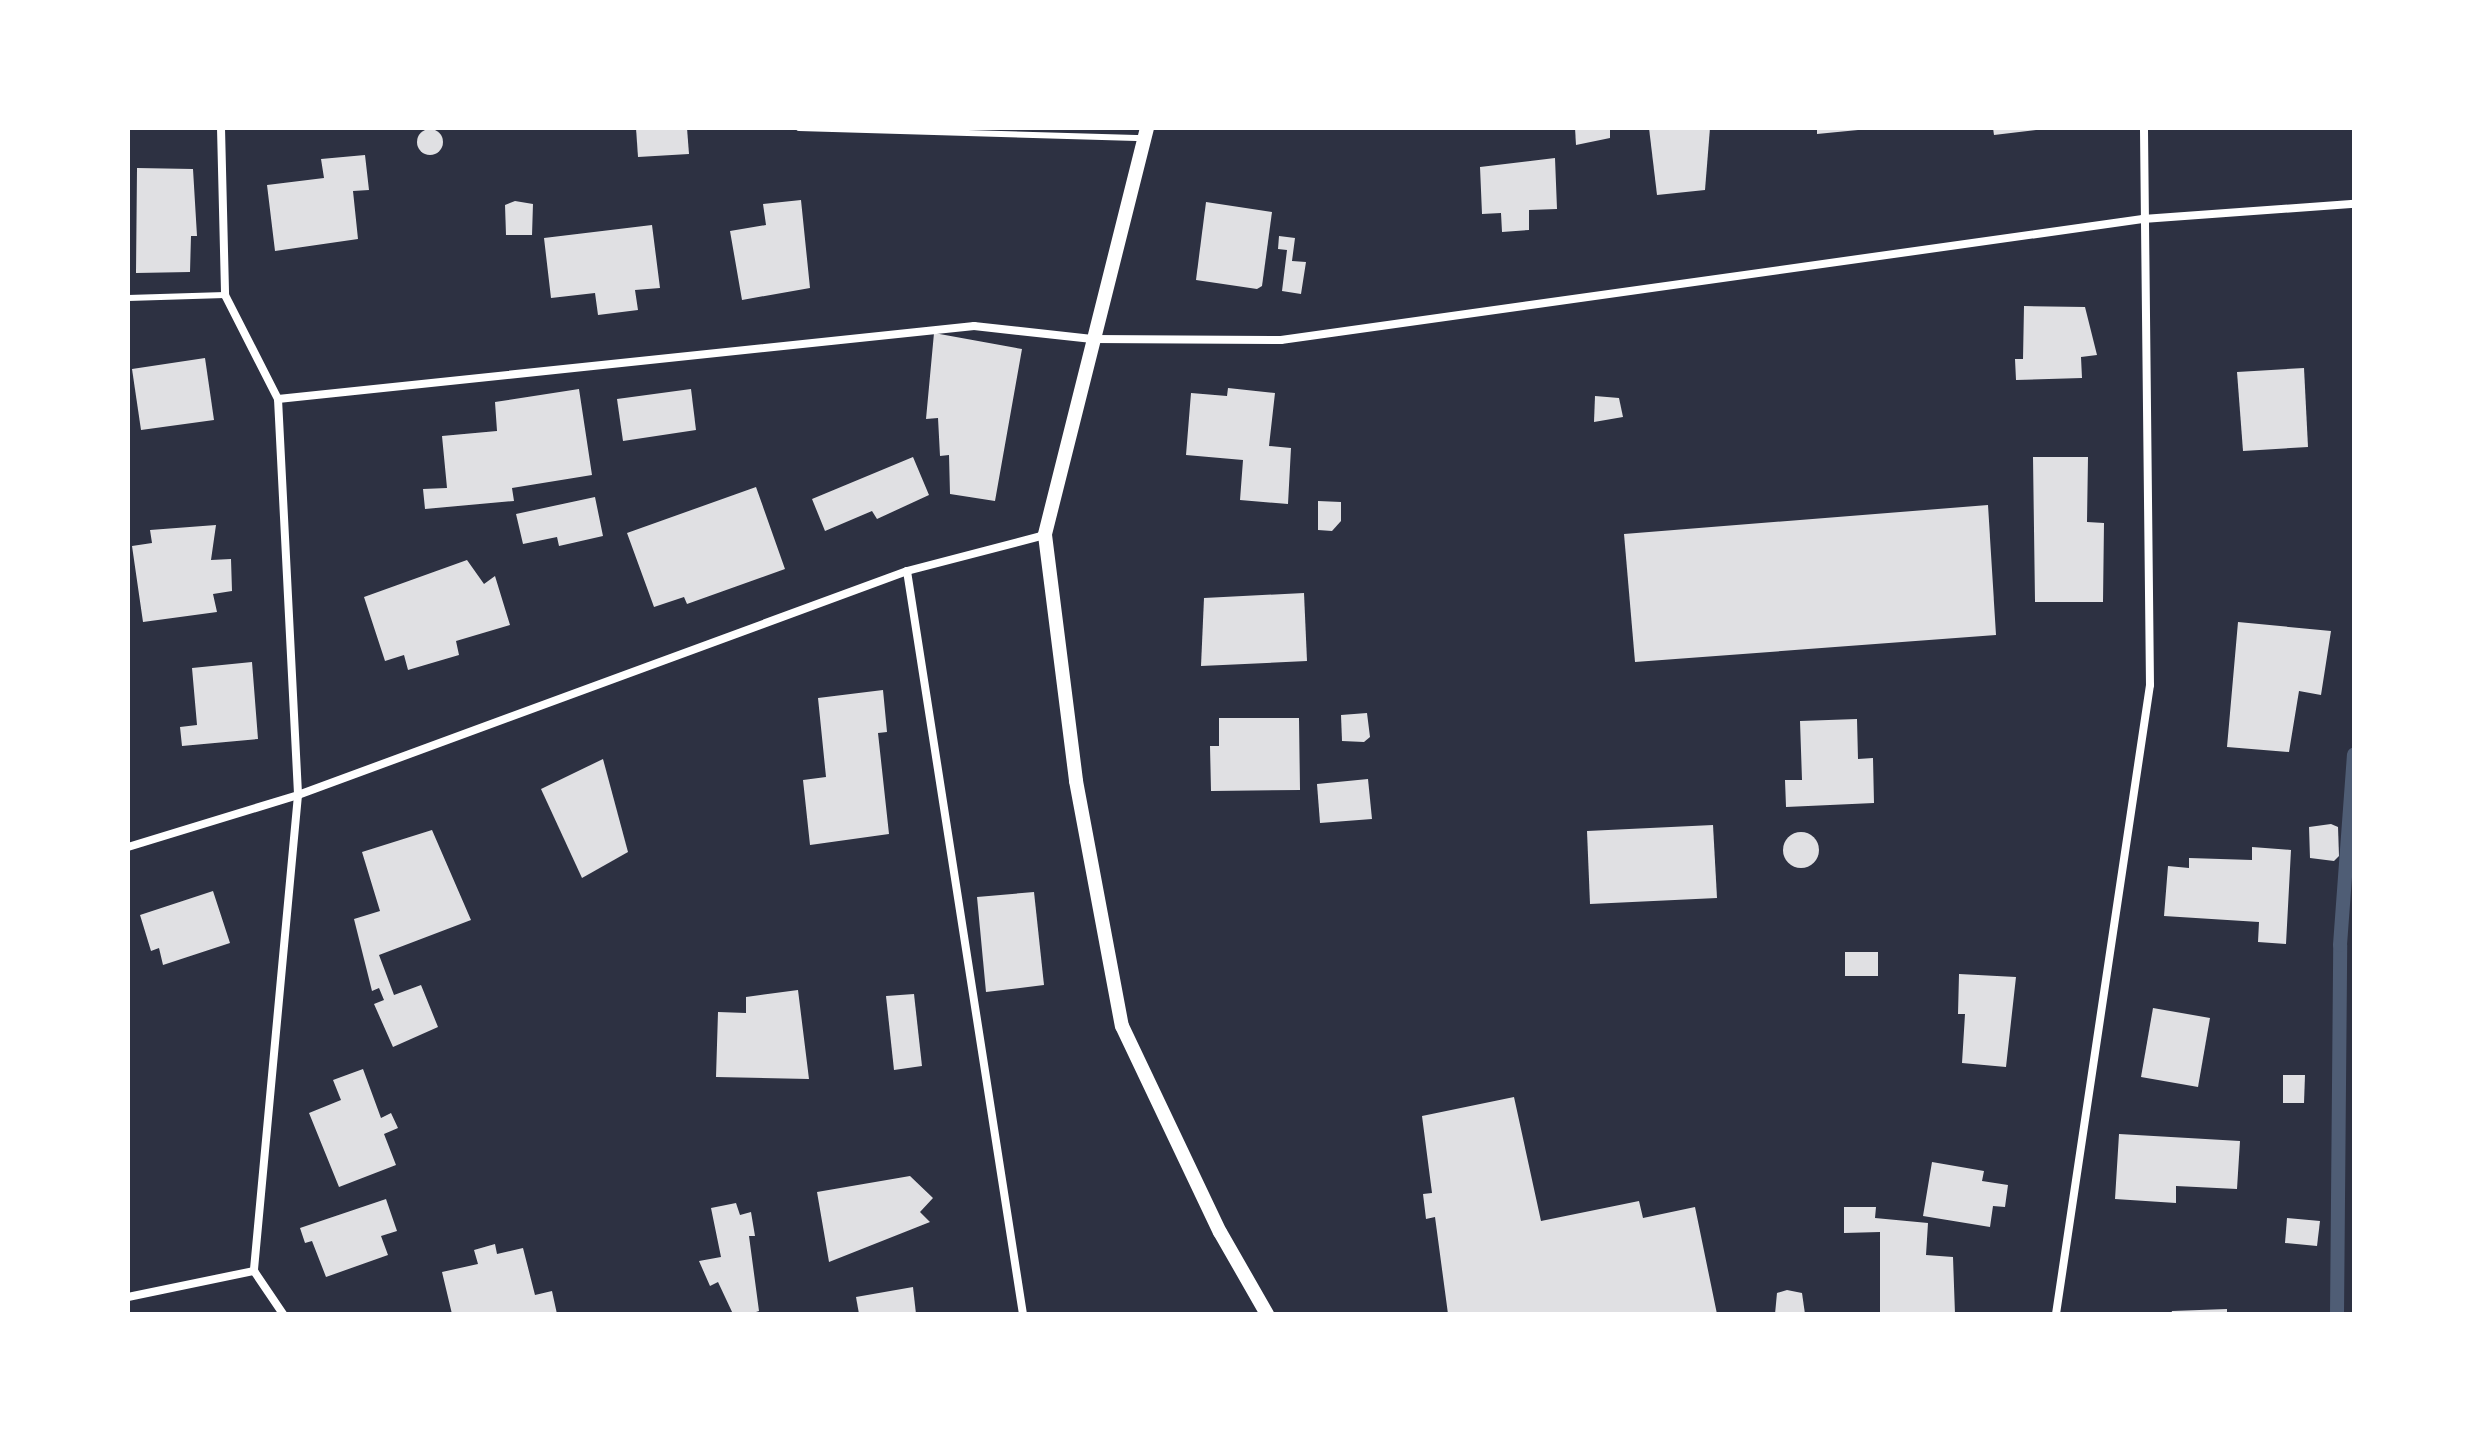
<!DOCTYPE html>
<style>
body{margin:0}
#map{position:relative;width:2482px;height:1442px;overflow:hidden;background:#2d3142;font-family:Figtree,sans-serif}
div>[style]{position:absolute}
[style*='--x']{left:calc(var(--x)*1px);top:calc(var(--y)*1px);width:calc(var(--w)*1px);rotate:calc(var(--a)*1deg)}
.stream>*{height:14px;margin:-7px;padding:0 7px;transform-origin:7px;border-radius:7px;background:#4f5d75}
.building>*{inset:0;background:#e0e0e3}
.round{border-radius:50%}
.service>*{height:6px;margin:-3px;padding:0 3px;transform-origin:3px;border-radius:3px;background:#fff}
.minor>*{height:8px;margin:-4px;padding:0 4px;transform-origin:4px;border-radius:4px;background:#fff}
.tertiary>*{height:14px;margin:-7px;padding:0 7px;transform-origin:7px;border-radius:7px;background:#fff}
span{translate:-50% -50%;white-space:nowrap;text-align:center;line-height:1.15;-webkit-text-stroke:8px #fff;paint-order:stroke}
.frame{position:absolute;inset:0;border:130px solid #fff;pointer-events:none}
</style>
<div id="map">
<div class="stream">
<i style="--x:2337;--y:1314;--w:369;--a:-89.5"></i>
<i style="--x:2340;--y:945;--w:191;--a:-85.8"></i>
</div>
<div class="building">
<i style="clip-path:polygon(636px 128px,687px 128px,689px 154px,638px 157px)"></i>
<i style="clip-path:polygon(1575px 128px,1610px 128px,1610px 138px,1576px 145px)"></i>
<i style="clip-path:polygon(1649px 128px,1710px 128px,1705px 190px,1657px 195px)"></i>
<i style="clip-path:polygon(1817px 128px,1858px 128px,1858px 130px,1817px 134px)"></i>
<i style="clip-path:polygon(1993px 128px,2036px 128px,2036px 130px,1994px 135px)"></i>
<i class="round" style="left:417px;top:129px;width:26px;height:26px"></i>
<i style="clip-path:polygon(365px 155px,369px 190px,353px 191px,358px 239px,275px 251px,267px 185px,324px 178px,321px 159px)"></i>
<i style="clip-path:polygon(1555px 158px,1557px 209px,1529px 210px,1529px 230px,1502px 232px,1501px 213px,1482px 214px,1480px 167px)"></i>
<i style="clip-path:polygon(137px 168px,193px 169px,197px 236px,191px 236px,190px 272px,136px 273px)"></i>
<i style="clip-path:polygon(801px 200px,810px 288px,742px 300px,730px 231px,766px 225px,763px 204px)"></i>
<i style="clip-path:polygon(515px 201px,533px 204px,532px 235px,506px 235px,505px 205px)"></i>
<i style="clip-path:polygon(1206px 202px,1272px 212px,1262px 286px,1257px 289px,1196px 280px)"></i>
<i style="clip-path:polygon(652px 225px,660px 288px,635px 290px,638px 310px,598px 315px,595px 293px,551px 298px,544px 238px)"></i>
<i style="clip-path:polygon(1279px 236px,1295px 238px,1292px 261px,1306px 262px,1301px 294px,1282px 291px,1287px 250px,1278px 249px)"></i>
<i style="clip-path:polygon(2024px 306px,2085px 307px,2097px 355px,2081px 357px,2082px 378px,2016px 380px,2015px 359px,2023px 359px)"></i>
<i style="clip-path:polygon(934px 333px,1022px 349px,995px 501px,950px 494px,949px 455px,940px 456px,938px 418px,926px 419px)"></i>
<i style="clip-path:polygon(205px 358px,214px 420px,141px 430px,132px 369px)"></i>
<i style="clip-path:polygon(2304px 368px,2308px 447px,2243px 451px,2237px 372px)"></i>
<i style="clip-path:polygon(1228px 388px,1275px 393px,1269px 446px,1291px 448px,1288px 504px,1240px 500px,1243px 460px,1186px 455px,1191px 393px,1227px 396px)"></i>
<i style="clip-path:polygon(579px 389px,592px 475px,512px 488px,514px 501px,425px 509px,423px 489px,447px 488px,442px 436px,497px 431px,495px 402px)"></i>
<i style="clip-path:polygon(691px 389px,696px 430px,623px 441px,617px 399px)"></i>
<i style="clip-path:polygon(1595px 396px,1619px 398px,1623px 417px,1594px 422px)"></i>
<i style="clip-path:polygon(913px 457px,929px 495px,877px 519px,872px 511px,825px 531px,812px 499px)"></i>
<i style="clip-path:polygon(2033px 457px,2088px 457px,2087px 522px,2104px 523px,2103px 602px,2035px 602px)"></i>
<i style="clip-path:polygon(756px 487px,785px 569px,687px 604px,684px 597px,654px 607px,627px 533px)"></i>
<i style="clip-path:polygon(595px 497px,603px 536px,559px 546px,557px 537px,523px 544px,516px 514px)"></i>
<i style="clip-path:polygon(1318px 501px,1341px 502px,1341px 521px,1332px 531px,1318px 530px)"></i>
<i style="clip-path:polygon(1988px 505px,1996px 635px,1635px 662px,1624px 534px)"></i>
<i style="clip-path:polygon(216px 525px,211px 560px,231px 559px,232px 591px,213px 594px,217px 612px,143px 622px,132px 546px,152px 543px,150px 530px)"></i>
<i style="clip-path:polygon(467px 560px,484px 584px,495px 576px,510px 625px,456px 641px,459px 655px,408px 670px,404px 655px,385px 661px,364px 597px)"></i>
<i style="clip-path:polygon(1304px 593px,1307px 661px,1201px 666px,1204px 598px)"></i>
<i style="clip-path:polygon(2238px 622px,2331px 631px,2321px 695px,2299px 691px,2289px 752px,2227px 747px)"></i>
<i style="clip-path:polygon(252px 662px,258px 739px,182px 746px,180px 727px,197px 725px,192px 668px)"></i>
<i style="clip-path:polygon(883px 690px,887px 732px,878px 733px,889px 834px,810px 845px,803px 780px,826px 777px,818px 698px)"></i>
<i style="clip-path:polygon(1367px 713px,1370px 737px,1364px 742px,1342px 741px,1341px 715px)"></i>
<i style="clip-path:polygon(1219px 718px,1299px 718px,1300px 790px,1211px 791px,1210px 746px,1219px 746px)"></i>
<i style="clip-path:polygon(1857px 719px,1858px 759px,1873px 758px,1874px 803px,1786px 807px,1785px 780px,1802px 780px,1800px 721px)"></i>
<i style="clip-path:polygon(603px 759px,628px 852px,582px 878px,541px 789px)"></i>
<i style="clip-path:polygon(1368px 779px,1372px 819px,1320px 823px,1317px 784px)"></i>
<i style="clip-path:polygon(2331px 824px,2338px 827px,2339px 856px,2334px 861px,2310px 858px,2309px 827px)"></i>
<i style="clip-path:polygon(1713px 825px,1717px 898px,1590px 904px,1587px 831px)"></i>
<i style="clip-path:polygon(432px 830px,471px 920px,379px 955px,394px 995px,421px 985px,438px 1027px,393px 1047px,374px 1004px,384px 1000px,379px 988px,372px 991px,354px 919px,380px 911px,362px 852px)"></i>
<i class="round" style="left:1783px;top:832px;width:36px;height:36px"></i>
<i style="clip-path:polygon(2252px 847px,2291px 850px,2286px 944px,2258px 942px,2259px 922px,2164px 916px,2168px 866px,2189px 868px,2189px 858px,2252px 860px)"></i>
<i style="clip-path:polygon(213px 891px,230px 943px,163px 965px,159px 948px,151px 951px,140px 915px)"></i>
<i style="clip-path:polygon(1034px 892px,1044px 985px,986px 992px,977px 897px)"></i>
<i style="clip-path:polygon(1845px 952px,1878px 952px,1878px 976px,1845px 976px)"></i>
<i style="clip-path:polygon(1959px 974px,2016px 977px,2006px 1067px,1962px 1063px,1965px 1014px,1958px 1014px)"></i>
<i style="clip-path:polygon(798px 990px,809px 1079px,716px 1077px,718px 1012px,746px 1013px,746px 997px)"></i>
<i style="clip-path:polygon(914px 994px,922px 1066px,894px 1070px,886px 996px)"></i>
<i style="clip-path:polygon(2153px 1008px,2210px 1018px,2198px 1087px,2141px 1077px)"></i>
<i style="clip-path:polygon(363px 1069px,381px 1118px,391px 1113px,398px 1128px,384px 1134px,396px 1165px,339px 1187px,309px 1113px,341px 1100px,333px 1080px)"></i>
<i style="clip-path:polygon(2283px 1075px,2305px 1075px,2304px 1103px,2283px 1103px)"></i>
<i style="clip-path:polygon(1514px 1097px,1541px 1221px,1639px 1201px,1643px 1218px,1695px 1207px,1717px 1314px,1448px 1314px,1435px 1217px,1426px 1219px,1423px 1194px,1432px 1193px,1422px 1116px)"></i>
<i style="clip-path:polygon(2119px 1134px,2240px 1141px,2237px 1189px,2176px 1186px,2176px 1203px,2115px 1199px)"></i>
<i style="clip-path:polygon(1932px 1162px,1984px 1171px,1982px 1181px,2008px 1185px,2005px 1207px,1993px 1206px,1990px 1227px,1923px 1216px)"></i>
<i style="clip-path:polygon(910px 1176px,933px 1198px,920px 1212px,930px 1222px,829px 1262px,817px 1192px)"></i>
<i style="clip-path:polygon(386px 1199px,397px 1231px,381px 1236px,388px 1255px,326px 1277px,312px 1241px,305px 1243px,300px 1228px)"></i>
<i style="clip-path:polygon(736px 1203px,740px 1215px,751px 1212px,755px 1236px,749px 1236px,759px 1311px,750px 1314px,733px 1314px,718px 1282px,710px 1286px,699px 1261px,721px 1257px,711px 1208px)"></i>
<i style="clip-path:polygon(1844px 1207px,1876px 1207px,1875px 1218px,1928px 1223px,1926px 1255px,1953px 1257px,1955px 1314px,1880px 1314px,1880px 1232px,1844px 1233px)"></i>
<i style="clip-path:polygon(2287px 1218px,2320px 1221px,2317px 1246px,2285px 1243px)"></i>
<i style="clip-path:polygon(495px 1244px,497px 1254px,523px 1248px,535px 1295px,552px 1291px,557px 1314px,452px 1314px,442px 1272px,478px 1264px,474px 1250px)"></i>
<i style="clip-path:polygon(913px 1287px,916px 1314px,859px 1314px,856px 1297px)"></i>
<i style="clip-path:polygon(1787px 1290px,1802px 1293px,1805px 1314px,1775px 1314px,1777px 1293px)"></i>
<i style="clip-path:polygon(2227px 1309px,2227px 1314px,2171px 1314px,2172px 1311px)"></i>
</div>
<div class="service">
<i style="--x:799;--y:128;--w:346;--a:1.7"></i>
<i style="--x:128;--y:298;--w:97;--a:-1.8"></i>
</div>
<div class="minor">
<i style="--x:221;--y:128;--w:167;--a:88.6"></i>
<i style="--x:225;--y:295;--w:117;--a:63"></i>
<i style="--x:278;--y:399;--w:397;--a:87.1"></i>
<i style="--x:298;--y:795;--w:478;--a:95.3"></i>
<i style="--x:278;--y:399;--w:700;--a:-5.99"></i>
<i style="--x:974;--y:326;--w:119;--a:6.3"></i>
<i style="--x:1092;--y:339;--w:189;--a:0.3"></i>
<i style="--x:1281;--y:340;--w:870;--a:-7.99"></i>
<i style="--x:2143;--y:219;--w:212;--a:-4.1"></i>
<i style="--x:907;--y:571;--w:752;--a:81.13"></i>
<i style="--x:128;--y:847;--w:178;--a:-17"></i>
<i style="--x:298;--y:795;--w:649;--a:-20.19"></i>
<i style="--x:907;--y:571;--w:143;--a:-14.6"></i>
<i style="--x:254;--y:1271;--w:52;--a:56"></i>
<i style="--x:128;--y:1297;--w:129;--a:-11.7"></i>
<i style="--x:2056;--y:1314;--w:636;--a:-81.5"></i>
<i style="--x:2150;--y:685;--w:557;--a:-90.62"></i>
</div>
<div class="tertiary">
<i style="--x:1147;--y:128;--w:420;--a:104.1"></i>
<i style="--x:1045;--y:535;--w:248;--a:82.8"></i>
<i style="--x:1076;--y:781;--w:249;--a:79.4"></i>
<i style="--x:1122;--y:1026;--w:228;--a:64.6"></i>
<i style="--x:1220;--y:1232;--w:95;--a:60.2"></i>
</div>
<div class="frame"></div>
</div>
